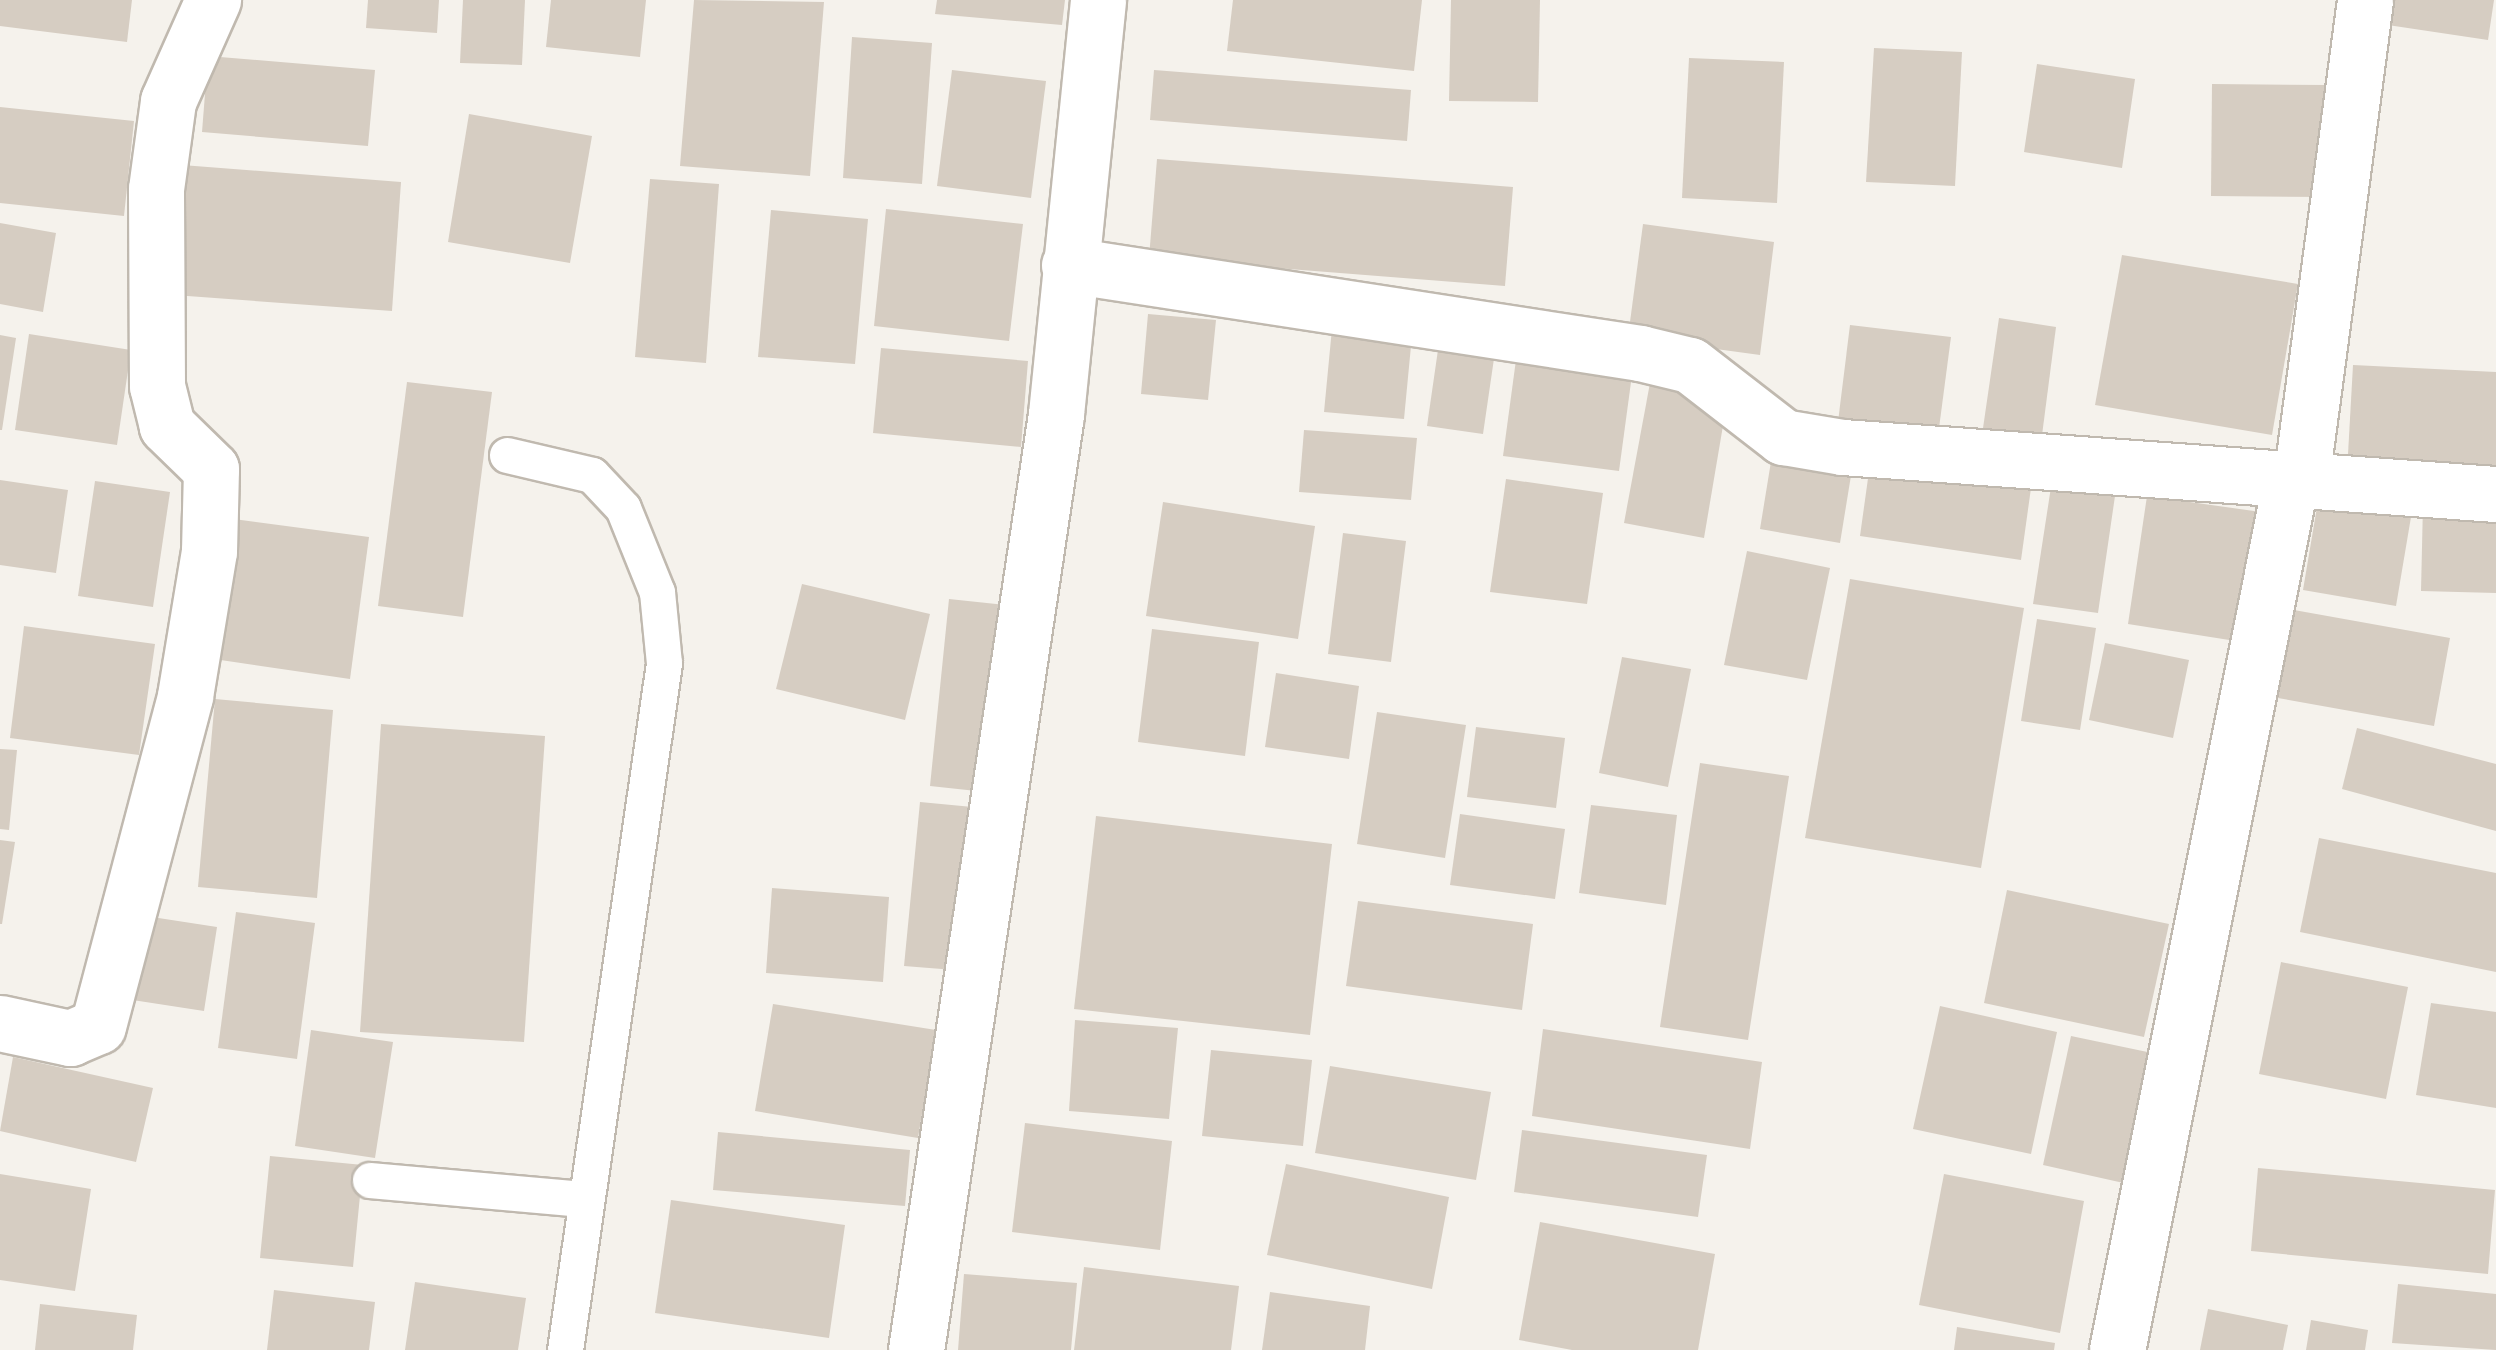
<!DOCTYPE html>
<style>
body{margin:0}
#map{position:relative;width:2496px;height:1350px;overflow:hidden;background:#f5f2ec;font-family:"Exo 2",sans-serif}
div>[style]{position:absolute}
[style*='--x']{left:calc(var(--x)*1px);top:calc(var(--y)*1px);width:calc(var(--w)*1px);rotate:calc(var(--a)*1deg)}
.building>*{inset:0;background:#d6cdc2}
.roads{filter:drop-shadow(2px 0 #c0b9af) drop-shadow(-2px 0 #c0b9af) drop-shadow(0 2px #c0b9af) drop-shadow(0 -2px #c0b9af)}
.service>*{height:35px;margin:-17.5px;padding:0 17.5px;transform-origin:17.5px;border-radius:17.5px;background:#fff}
.minor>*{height:55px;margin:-27.5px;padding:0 27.5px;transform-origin:27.5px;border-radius:27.5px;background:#fff}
span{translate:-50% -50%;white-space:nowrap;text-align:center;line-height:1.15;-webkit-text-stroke:9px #fff;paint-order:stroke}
</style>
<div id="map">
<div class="building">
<i style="clip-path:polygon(0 0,132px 0,127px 42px,0 26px)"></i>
<i style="clip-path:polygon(368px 0,439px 0,437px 33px,366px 28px)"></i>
<i style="clip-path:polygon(463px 0,525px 0,522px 65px,460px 63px)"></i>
<i style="clip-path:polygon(551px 0,646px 0,640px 57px,546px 47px)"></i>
<i style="clip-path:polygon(694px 0,824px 2px,810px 176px,680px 166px)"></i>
<i style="clip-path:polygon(937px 0,1065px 0,1062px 25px,935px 14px)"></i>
<i style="clip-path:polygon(1233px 0,1422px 0,1414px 71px,1227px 51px)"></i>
<i style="clip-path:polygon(1451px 0,1540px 0,1538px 102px,1449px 101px)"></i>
<i style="clip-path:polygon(2385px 0,2494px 0,2488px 40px,2381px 24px)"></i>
<i style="clip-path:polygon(852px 37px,932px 43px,922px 184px,843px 178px)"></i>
<i style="clip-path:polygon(1874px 48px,1962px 52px,1955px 186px,1866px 182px)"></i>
<i style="clip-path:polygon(208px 56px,375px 70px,368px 146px,202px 132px)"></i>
<i style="clip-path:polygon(1689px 58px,1784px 62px,1777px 203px,1682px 198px)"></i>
<i style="clip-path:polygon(2037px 64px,2135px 79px,2122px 168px,2024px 152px)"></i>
<i style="clip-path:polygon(952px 70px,1046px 81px,1031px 198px,937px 186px)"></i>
<i style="clip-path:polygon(1154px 70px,1411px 90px,1407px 141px,1150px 120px)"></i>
<i style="clip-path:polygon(2212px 84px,2327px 85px,2326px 197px,2211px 196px)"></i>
<i style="clip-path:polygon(0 107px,134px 121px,124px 216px,0 203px)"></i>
<i style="clip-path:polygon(469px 114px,592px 136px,570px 263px,448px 242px)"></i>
<i style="clip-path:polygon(1157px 159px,1513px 187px,1505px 286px,1149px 258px)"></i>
<i style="clip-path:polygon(169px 164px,401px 182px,392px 311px,160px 294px)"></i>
<i style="clip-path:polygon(650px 179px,719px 184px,706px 363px,635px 357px)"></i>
<i style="clip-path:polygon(886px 209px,1023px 224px,1009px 341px,874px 326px)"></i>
<i style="clip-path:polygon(771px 210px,868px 219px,855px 364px,758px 357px)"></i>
<i style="clip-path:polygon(0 223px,56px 233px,43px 312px,0 304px)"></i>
<i style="clip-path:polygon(1643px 224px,1774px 242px,1760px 355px,1628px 337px)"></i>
<i style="clip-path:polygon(2122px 255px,2298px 284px,2272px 435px,2095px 405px)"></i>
<i style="clip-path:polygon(1148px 314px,1216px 320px,1208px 400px,1141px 394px)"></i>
<i style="clip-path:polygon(1333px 318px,1413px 325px,1404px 419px,1324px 412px)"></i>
<i style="clip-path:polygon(1999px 318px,2056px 327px,2041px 443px,1982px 435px)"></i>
<i style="clip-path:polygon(1850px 325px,1951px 337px,1936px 451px,1836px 438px)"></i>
<i style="clip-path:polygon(1441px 329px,1497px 338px,1483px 434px,1427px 426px)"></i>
<i style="clip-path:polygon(29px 334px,131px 350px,117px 445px,15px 430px)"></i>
<i style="clip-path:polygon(0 335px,16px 338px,2px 430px,0 430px)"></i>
<i style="clip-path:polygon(1518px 345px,1634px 360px,1619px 471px,1503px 456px)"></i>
<i style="clip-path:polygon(881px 348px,1028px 361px,1021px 447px,873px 433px)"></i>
<i style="clip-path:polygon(2353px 365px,2496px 372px,2496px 481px,2347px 472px)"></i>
<i style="clip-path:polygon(407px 382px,492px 392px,463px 617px,378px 606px)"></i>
<i style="clip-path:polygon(1650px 383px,1728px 396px,1704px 538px,1624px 523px)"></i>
<i style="clip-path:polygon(1304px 430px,1417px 438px,1411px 500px,1299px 492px)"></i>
<i style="clip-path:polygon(1775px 437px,1855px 451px,1840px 543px,1760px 529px)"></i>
<i style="clip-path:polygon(1870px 464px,2031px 488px,2021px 560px,1860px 536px)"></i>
<i style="clip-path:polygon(1506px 479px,1603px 493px,1587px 604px,1490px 592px)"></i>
<i style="clip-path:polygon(0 480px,68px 490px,56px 573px,0 565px)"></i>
<i style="clip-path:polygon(95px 481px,170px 492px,153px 607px,78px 596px)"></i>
<i style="clip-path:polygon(2051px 487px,2115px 496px,2098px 613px,2033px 604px)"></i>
<i style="clip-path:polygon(2147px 496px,2261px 512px,2242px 642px,2128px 624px)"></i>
<i style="clip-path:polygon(2318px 501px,2411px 517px,2396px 606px,2303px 590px)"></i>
<i style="clip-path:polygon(1163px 502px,1315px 526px,1298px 639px,1146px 616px)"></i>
<i style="clip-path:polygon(2423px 504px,2496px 505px,2496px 593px,2421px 591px)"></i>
<i style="clip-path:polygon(226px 518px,369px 537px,350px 679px,207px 658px)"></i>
<i style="clip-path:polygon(1343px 533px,1406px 541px,1391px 662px,1328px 654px)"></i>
<i style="clip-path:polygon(1747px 551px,1830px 568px,1807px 680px,1724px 665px)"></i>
<i style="clip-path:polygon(1850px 579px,2024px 608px,1981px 868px,1805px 838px)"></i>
<i style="clip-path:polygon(802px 584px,930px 614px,905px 720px,776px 689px)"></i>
<i style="clip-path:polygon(949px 599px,1015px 606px,995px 793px,930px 786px)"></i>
<i style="clip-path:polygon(2294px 610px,2450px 638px,2434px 726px,2278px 698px)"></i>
<i style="clip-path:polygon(2037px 619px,2096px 628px,2080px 730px,2021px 721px)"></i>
<i style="clip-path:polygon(24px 626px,155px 644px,139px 755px,10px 738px)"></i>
<i style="clip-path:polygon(1152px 629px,1259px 642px,1245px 756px,1138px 742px)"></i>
<i style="clip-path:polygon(2105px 643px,2189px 660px,2173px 738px,2089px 720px)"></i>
<i style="clip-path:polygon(1622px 657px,1691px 669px,1668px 787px,1599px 773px)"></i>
<i style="clip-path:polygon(1276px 673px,1359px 686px,1349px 759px,1265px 747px)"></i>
<i style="clip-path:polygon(215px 699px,333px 710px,317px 898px,198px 887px)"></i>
<i style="clip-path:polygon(1377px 712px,1466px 725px,1445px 858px,1357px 844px)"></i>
<i style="clip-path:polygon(381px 724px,545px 736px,524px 1042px,360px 1032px)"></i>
<i style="clip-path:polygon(1476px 727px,1565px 738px,1556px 808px,1467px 797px)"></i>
<i style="clip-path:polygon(2357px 728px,2496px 764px,2496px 831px,2342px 789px)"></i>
<i style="clip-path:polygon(0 749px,17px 750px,9px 830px,0 829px)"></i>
<i style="clip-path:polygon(1700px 763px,1789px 776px,1748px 1040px,1660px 1027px)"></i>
<i style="clip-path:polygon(920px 802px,983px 808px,967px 971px,904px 966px)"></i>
<i style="clip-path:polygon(1591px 805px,1677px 815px,1666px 905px,1579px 893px)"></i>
<i style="clip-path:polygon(1460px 814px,1565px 829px,1555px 899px,1450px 885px)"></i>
<i style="clip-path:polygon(1096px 816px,1332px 844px,1310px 1035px,1074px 1009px)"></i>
<i style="clip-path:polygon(2319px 838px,2496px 873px,2496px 972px,2300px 932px)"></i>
<i style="clip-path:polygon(0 840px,15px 842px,2px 924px,0 924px)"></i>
<i style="clip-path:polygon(772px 888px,889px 897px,883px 982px,766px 973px)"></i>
<i style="clip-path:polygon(2007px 890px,2169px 924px,2144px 1037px,1984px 1003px)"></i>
<i style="clip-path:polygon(1358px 901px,1533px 924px,1522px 1010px,1346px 986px)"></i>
<i style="clip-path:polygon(236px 912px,315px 923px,297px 1059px,218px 1048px)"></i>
<i style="clip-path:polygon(139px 915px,217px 927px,204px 1011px,126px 999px)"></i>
<i style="clip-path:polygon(2281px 962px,2408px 987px,2386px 1099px,2259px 1074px)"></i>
<i style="clip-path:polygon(2431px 1003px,2496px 1012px,2496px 1108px,2416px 1095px)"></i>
<i style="clip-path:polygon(773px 1004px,936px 1030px,918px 1138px,755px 1111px)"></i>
<i style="clip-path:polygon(1940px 1006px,2057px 1032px,2031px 1154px,1913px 1129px)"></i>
<i style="clip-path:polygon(1075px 1020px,1178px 1028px,1169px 1119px,1069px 1111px)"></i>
<i style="clip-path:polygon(1543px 1029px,1762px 1062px,1750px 1149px,1532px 1116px)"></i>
<i style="clip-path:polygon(311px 1030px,393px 1042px,375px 1158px,295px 1146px)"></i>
<i style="clip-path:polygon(2071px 1036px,2157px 1054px,2128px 1184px,2043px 1165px)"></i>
<i style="clip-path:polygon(1211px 1050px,1312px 1060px,1303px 1146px,1202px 1136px)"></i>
<i style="clip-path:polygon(13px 1057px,153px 1088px,136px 1162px,0 1131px)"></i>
<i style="clip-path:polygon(1330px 1066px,1491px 1092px,1476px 1180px,1315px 1153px)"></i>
<i style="clip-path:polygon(1025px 1123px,1172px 1141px,1160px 1250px,1012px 1232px)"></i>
<i style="clip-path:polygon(1522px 1130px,1707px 1155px,1698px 1217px,1514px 1192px)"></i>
<i style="clip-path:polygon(718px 1132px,910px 1150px,905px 1206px,713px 1190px)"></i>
<i style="clip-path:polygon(270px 1156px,363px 1165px,353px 1267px,260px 1258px)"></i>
<i style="clip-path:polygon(1286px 1164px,1449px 1197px,1432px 1289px,1267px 1255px)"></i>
<i style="clip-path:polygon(2258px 1168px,2495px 1190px,2488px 1274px,2251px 1251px)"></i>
<i style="clip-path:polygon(0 1174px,91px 1189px,75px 1291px,0 1280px)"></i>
<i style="clip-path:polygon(1944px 1174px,2084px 1201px,2060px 1333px,1919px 1305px)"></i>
<i style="clip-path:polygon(671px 1200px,845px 1225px,829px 1338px,655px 1313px)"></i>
<i style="clip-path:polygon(1540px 1222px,1715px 1254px,1698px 1350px,1572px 1350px,1519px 1340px)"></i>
<i style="clip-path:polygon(1084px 1267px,1239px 1286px,1231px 1350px,1074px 1350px)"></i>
<i style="clip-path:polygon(964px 1274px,1077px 1283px,1071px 1350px,958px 1350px)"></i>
<i style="clip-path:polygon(415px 1282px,526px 1298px,518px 1350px,405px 1350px)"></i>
<i style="clip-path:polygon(2398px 1284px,2496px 1294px,2496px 1350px,2392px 1343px)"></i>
<i style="clip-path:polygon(274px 1290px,375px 1302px,369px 1350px,267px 1350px)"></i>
<i style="clip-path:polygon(1270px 1292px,1370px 1306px,1365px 1350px,1262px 1350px)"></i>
<i style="clip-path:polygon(40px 1304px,137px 1315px,133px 1350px,35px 1350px)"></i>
<i style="clip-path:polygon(2208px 1309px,2288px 1325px,2283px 1350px,2200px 1350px)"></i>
<i style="clip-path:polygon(2311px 1320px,2368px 1330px,2365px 1350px,2306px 1350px)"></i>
<i style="clip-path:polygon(1957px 1327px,2055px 1343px,2054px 1350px,1954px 1350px)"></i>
</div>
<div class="roads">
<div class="service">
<i style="--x:507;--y:455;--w:87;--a:13.2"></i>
<i style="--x:592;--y:475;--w:45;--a:46.8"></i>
<i style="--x:623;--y:508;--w:91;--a:68"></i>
<i style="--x:657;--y:592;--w:71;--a:84.4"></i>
<i style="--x:664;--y:663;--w:694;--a:98.2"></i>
<i style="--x:370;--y:1180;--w:213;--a:5.1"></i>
</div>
<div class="minor">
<i style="--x:1069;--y:265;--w:578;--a:8.76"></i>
<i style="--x:1640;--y:353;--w:51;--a:13.5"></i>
<i style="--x:1690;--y:365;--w:118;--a:37.7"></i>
<i style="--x:1783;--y:437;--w:61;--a:9.5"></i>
<i style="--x:1843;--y:447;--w:655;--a:4.12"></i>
<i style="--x:2301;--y:480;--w:484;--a:-82.4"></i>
<i style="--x:0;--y:1023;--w:72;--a:12.1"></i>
<i style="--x:70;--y:1038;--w:30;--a:-23"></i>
<i style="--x:98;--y:1026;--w:341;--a:-75.2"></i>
<i style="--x:185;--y:696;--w:147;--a:-80.6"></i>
<i style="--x:209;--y:551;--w:82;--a:-88.6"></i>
<i style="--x:211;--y:469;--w:62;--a:-135.7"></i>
<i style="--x:167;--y:426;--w:41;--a:-104"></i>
<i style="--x:157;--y:386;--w:197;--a:-90.3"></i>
<i style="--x:156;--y:189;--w:89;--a:-82.2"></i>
<i style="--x:168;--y:101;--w:111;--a:-66"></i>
<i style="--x:916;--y:1350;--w:946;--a:-81.49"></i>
<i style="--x:1056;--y:414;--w:416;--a:-84.2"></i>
<i style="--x:2117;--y:1350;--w:888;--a:-78.7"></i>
</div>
</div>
</div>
